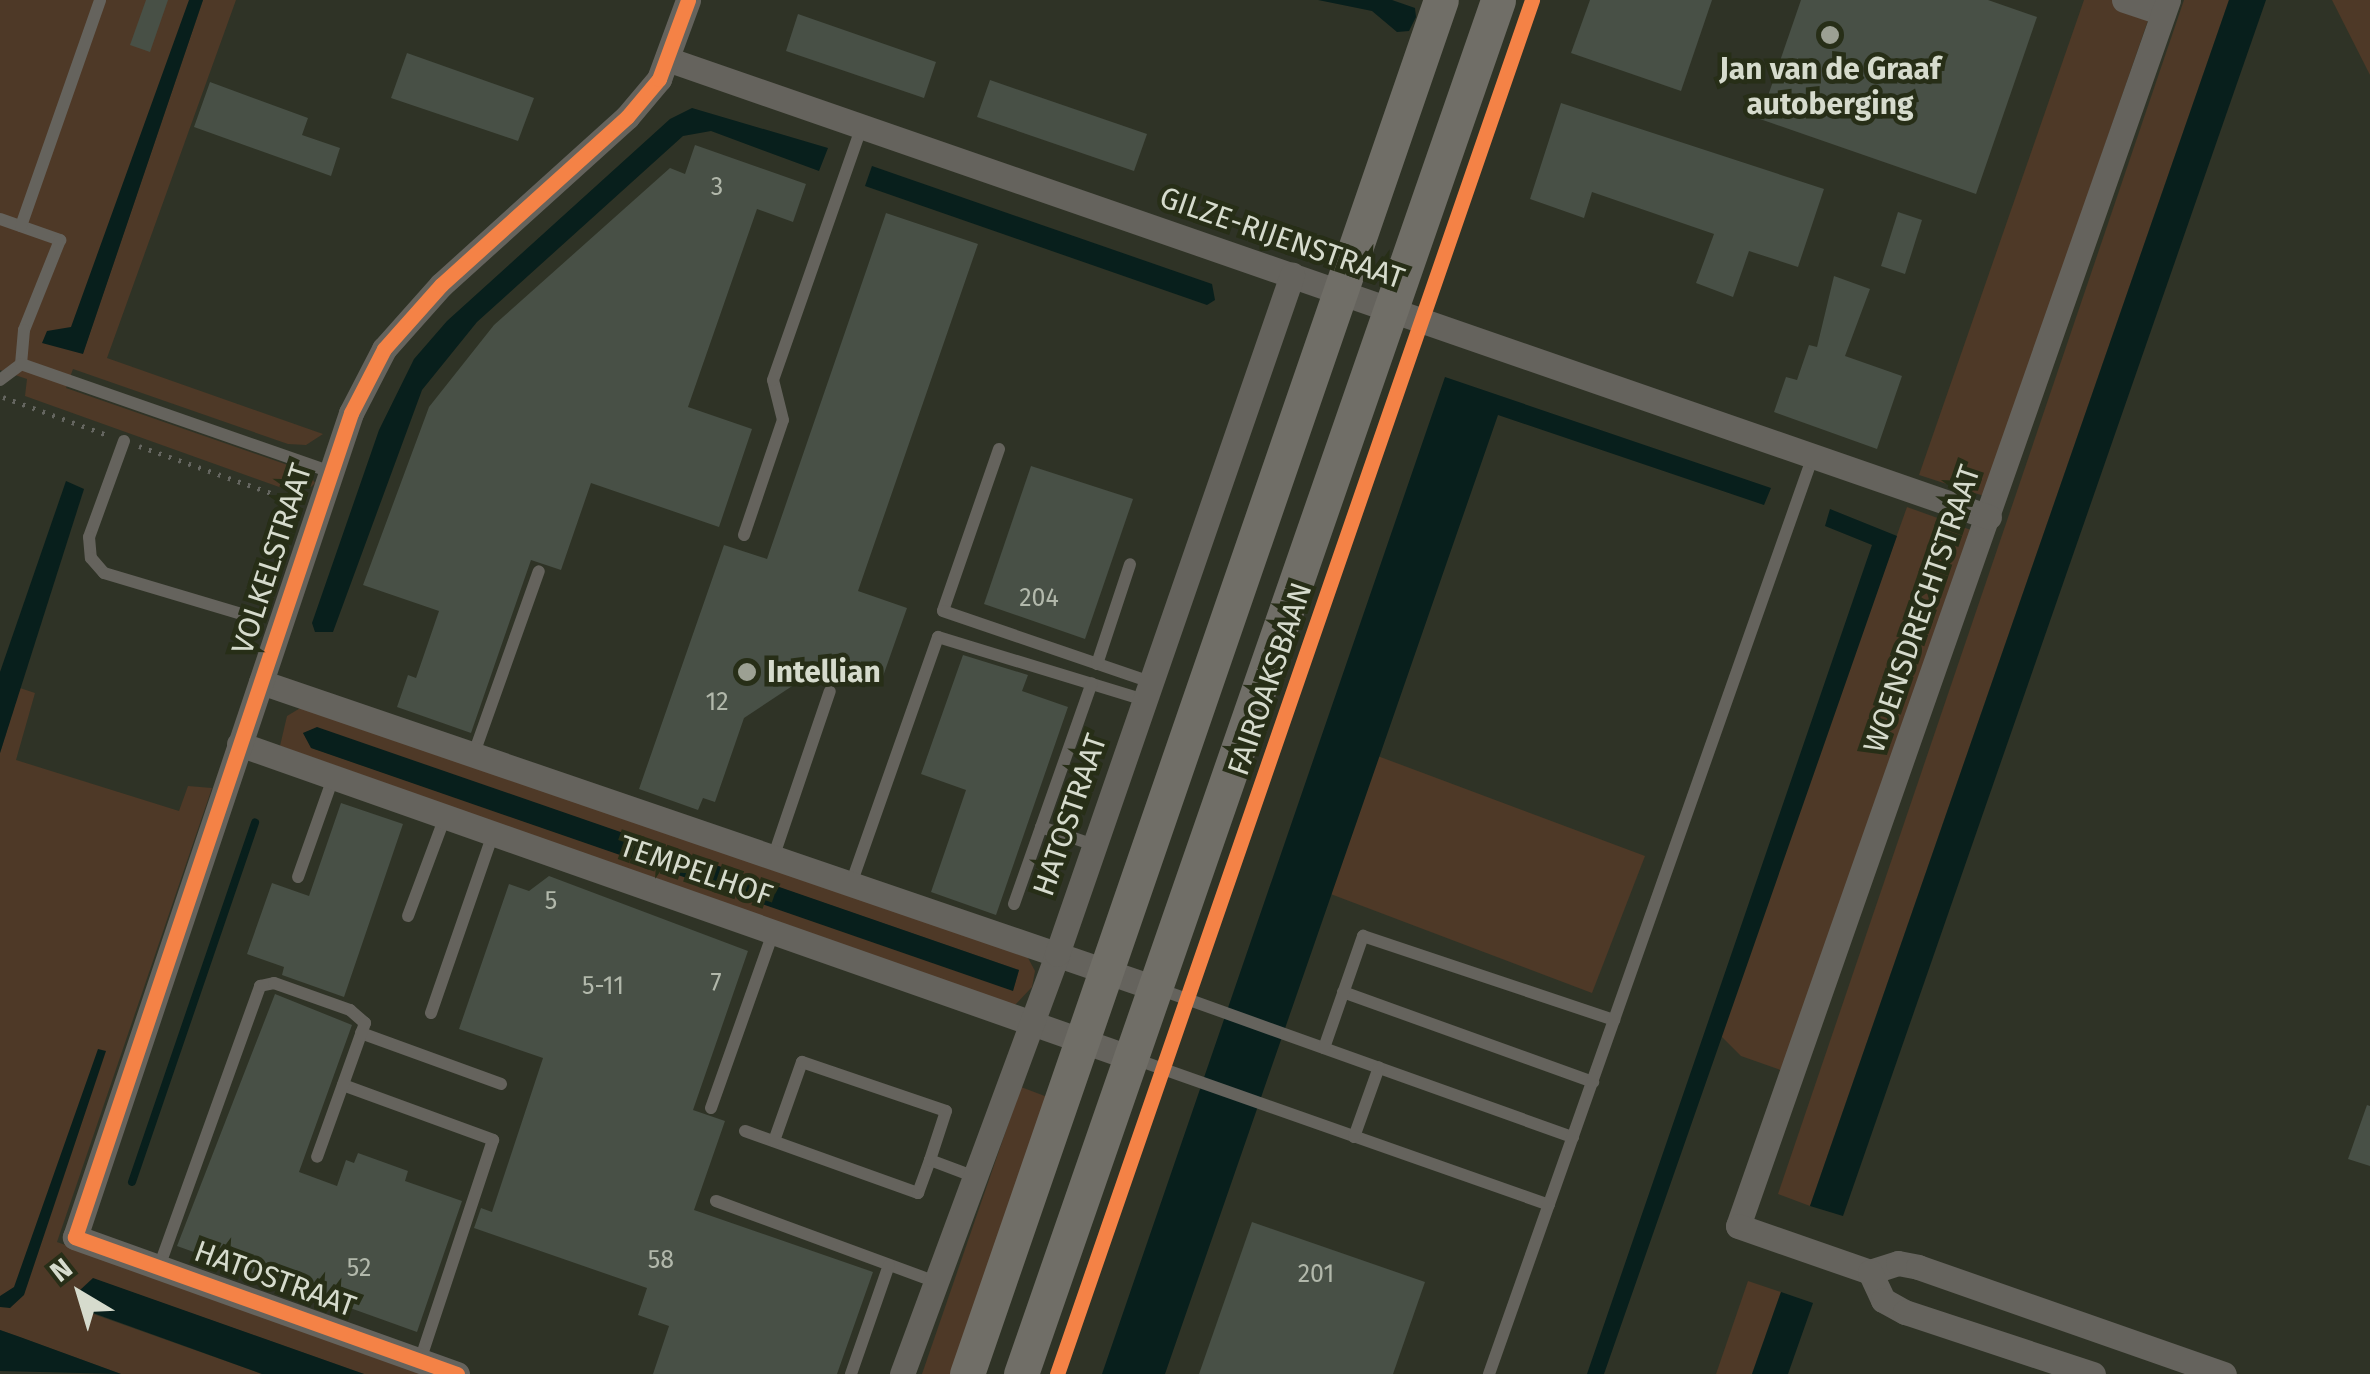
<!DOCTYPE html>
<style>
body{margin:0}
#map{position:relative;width:2370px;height:1374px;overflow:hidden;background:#2f3326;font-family:"Fira Sans",sans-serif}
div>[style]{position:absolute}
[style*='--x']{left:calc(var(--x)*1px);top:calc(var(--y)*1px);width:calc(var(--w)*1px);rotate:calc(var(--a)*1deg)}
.green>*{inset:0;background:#4e3927}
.water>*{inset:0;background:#081f1c}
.stream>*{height:8px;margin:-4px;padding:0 4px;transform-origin:4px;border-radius:4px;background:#081f1c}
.building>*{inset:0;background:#485046}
.path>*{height:5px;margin-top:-2.5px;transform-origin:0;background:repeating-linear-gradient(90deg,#656660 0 2.5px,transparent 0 10.5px)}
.service>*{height:12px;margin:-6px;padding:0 6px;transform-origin:6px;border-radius:6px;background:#65635d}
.minor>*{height:25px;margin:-12.5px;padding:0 12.5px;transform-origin:12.5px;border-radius:12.5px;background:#65635d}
.secondary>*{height:35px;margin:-17.5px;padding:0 17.5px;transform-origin:17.5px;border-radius:17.5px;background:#706e67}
.cycleway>*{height:15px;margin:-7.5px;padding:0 7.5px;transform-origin:7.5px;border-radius:7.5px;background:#f48246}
.dots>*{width:28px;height:28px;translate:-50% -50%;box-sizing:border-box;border:5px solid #272e17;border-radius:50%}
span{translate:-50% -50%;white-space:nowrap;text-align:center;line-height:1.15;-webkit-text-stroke:9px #272e17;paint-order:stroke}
.number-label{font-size:25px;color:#b2b8ab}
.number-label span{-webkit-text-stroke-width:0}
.poi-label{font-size:30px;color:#d6dbcd;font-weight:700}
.left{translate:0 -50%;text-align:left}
.street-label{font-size:30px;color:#d6dbcd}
.north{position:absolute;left:30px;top:1244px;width:100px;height:100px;-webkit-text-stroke:8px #272e17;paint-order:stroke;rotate:322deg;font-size:28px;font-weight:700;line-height:40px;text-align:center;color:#d6dbcd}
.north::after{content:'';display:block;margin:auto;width:35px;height:45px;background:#d6dbcd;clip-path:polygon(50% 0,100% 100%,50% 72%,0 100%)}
</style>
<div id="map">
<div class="green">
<i style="clip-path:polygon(0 0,199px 0,78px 352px,83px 353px,203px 0,236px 0,107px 358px,323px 434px,306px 445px,288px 444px,73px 369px,66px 388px,308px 472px,315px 483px,311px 487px,282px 488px,25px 396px,27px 379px,0 370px)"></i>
<i style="clip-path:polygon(2084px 0,2155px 0,1984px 496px,1919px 475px)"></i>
<i style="clip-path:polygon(2184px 0,2229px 0,1810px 1206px,1778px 1194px)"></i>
<i style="clip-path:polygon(2332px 0,2370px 0,2370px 75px)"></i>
<i style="clip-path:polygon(1907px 507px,1971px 530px,1786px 1072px,1741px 1056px,1719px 1034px)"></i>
<i style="clip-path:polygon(20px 688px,35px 693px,16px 760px,179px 811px,188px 786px,212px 788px,57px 1242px,424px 1374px,364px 1374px,94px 1279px,82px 1310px,262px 1374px,121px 1374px,0 1330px,0 753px)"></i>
<i style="clip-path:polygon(evenodd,302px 707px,1027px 956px,1035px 971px,1032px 987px,1014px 1006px,280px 746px,287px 716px,302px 707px,317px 728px,1019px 970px,1013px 990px,312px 748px,303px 733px,317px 728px)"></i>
<i style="clip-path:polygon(1375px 755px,1645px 856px,1592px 993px,1328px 893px)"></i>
<i style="clip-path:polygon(1021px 1087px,1050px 1098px,955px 1374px,922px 1374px)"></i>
<i style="clip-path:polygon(1748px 1281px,1781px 1292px,1752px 1374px,1716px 1374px)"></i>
</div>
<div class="water">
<i style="clip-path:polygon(189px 0,203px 0,83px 354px,42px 343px,47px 331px,71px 327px)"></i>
<i style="clip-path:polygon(1318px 0,1392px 0,1415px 8px,1416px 17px,1409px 31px,1397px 32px,1372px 11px)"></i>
<i style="clip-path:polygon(2229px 0,2266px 0,1843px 1216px,1810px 1206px)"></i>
<i style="clip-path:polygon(692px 108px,828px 148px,819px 171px,711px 131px,683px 136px,477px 322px,422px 390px,333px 632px,315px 632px,312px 623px,379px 430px,414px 359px,447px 321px,670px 119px)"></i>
<i style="clip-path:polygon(872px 166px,1212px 284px,1215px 300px,1207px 305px,865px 186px)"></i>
<i style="clip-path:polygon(1445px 377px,1771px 488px,1764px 505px,1498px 415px,1165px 1374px,1102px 1374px)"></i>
<i style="clip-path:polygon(66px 481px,84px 489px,0 753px,0 672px)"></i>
<i style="clip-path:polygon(1830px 509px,1897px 536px,1604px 1374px,1587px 1374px,1872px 545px,1825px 526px)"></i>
<i style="clip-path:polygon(317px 727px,1019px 970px,1013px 991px,311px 748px,303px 733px)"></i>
<i style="clip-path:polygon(98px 1049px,106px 1051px,24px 1295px,10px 1308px,0 1307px,0 1296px,14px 1287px)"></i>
<i style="clip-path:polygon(93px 1278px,364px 1374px,262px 1374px,82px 1309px,79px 1291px)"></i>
<i style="clip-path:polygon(1781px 1292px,1813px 1303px,1788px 1374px,1752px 1374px)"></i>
<i style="clip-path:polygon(0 1330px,20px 1337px,121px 1374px,0 1371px)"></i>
</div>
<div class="stream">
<i style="--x:132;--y:1182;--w:380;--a:-71.1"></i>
</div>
<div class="building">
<i style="clip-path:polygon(146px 0,168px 0,150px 52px,130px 45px)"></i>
<i style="clip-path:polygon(1590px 0,1712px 0,1681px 91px,1571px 53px)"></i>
<i style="clip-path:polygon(1801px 0,1988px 0,2037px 17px,1976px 194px,1760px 119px)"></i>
<i style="clip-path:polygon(798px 14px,936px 62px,924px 98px,786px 51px)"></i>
<i style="clip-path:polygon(407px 53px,534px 98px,518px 141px,391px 98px)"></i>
<i style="clip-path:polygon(990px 80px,1147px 134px,1134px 171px,977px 117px)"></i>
<i style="clip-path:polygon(210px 82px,308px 118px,302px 135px,340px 148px,331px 176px,194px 127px)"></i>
<i style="clip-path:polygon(1561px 103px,1824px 189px,1798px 267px,1749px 251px,1733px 297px,1696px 283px,1714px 234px,1592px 192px,1584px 218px,1530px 199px)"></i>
<i style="clip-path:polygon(695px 145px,806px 184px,793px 222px,757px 209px,688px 407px,752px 429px,719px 527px,591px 483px,561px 570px,531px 560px,471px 733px,397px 707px,408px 675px,416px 678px,439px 611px,363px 585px,429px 407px,494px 325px,670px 168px,685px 174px)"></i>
<i style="clip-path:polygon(1898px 212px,1922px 220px,1905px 274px,1881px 266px)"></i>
<i style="clip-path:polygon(886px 213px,978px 244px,858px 591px,907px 608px,881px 682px,827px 663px,744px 718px,715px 802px,703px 798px,698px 810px,639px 789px,724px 545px,767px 559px)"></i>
<i style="clip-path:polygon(1834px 276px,1870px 289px,1845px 356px,1902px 376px,1877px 449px,1774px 412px,1786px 377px,1797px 380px,1809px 345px,1817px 347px)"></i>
<i style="clip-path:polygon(1031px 466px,1133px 499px,1085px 639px,984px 604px)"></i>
<i style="clip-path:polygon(963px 655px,1028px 675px,1022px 691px,1068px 707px,996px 915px,931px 892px,966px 790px,921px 774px)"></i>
<i style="clip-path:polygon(341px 803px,403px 824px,344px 997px,282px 975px,284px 967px,247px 954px,272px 883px,309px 896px)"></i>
<i style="clip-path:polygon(549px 876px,748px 951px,693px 1110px,725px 1121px,694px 1210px,873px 1272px,837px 1374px,653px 1374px,669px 1326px,638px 1315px,647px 1288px,474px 1228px,481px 1208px,492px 1212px,543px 1058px,459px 1029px,509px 884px,529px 891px)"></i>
<i style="clip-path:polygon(275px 994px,352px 1025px,299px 1172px,337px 1186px,346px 1160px,354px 1163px,358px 1153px,408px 1171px,405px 1181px,462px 1201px,417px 1332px,177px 1246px)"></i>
<i style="clip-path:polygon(2367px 1105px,2370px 1106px,2370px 1166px,2348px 1159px)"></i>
<i style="clip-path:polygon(1252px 1222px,1425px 1282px,1393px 1374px,1199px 1374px)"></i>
</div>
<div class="path">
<i style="--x:3;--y:397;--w:114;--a:20"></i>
<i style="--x:139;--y:446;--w:170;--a:19.6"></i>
</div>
<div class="service">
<i style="--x:0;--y:219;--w:64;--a:19.3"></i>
<i style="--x:60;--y:240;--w:97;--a:111.8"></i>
<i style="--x:24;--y:330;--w:34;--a:95"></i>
<i style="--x:21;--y:226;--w:239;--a:-70.7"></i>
<i style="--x:0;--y:380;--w:26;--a:-37"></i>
<i style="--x:21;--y:364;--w:326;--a:19.2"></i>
<i style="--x:124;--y:441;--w:102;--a:110"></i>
<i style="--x:89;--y:537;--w:21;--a:85"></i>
<i style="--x:91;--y:558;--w:20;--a:49"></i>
<i style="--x:104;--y:573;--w:147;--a:16.6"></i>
<i style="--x:999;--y:449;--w:171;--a:109.1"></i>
<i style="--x:943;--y:611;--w:219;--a:18.9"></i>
<i style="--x:744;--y:535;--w:121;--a:-71.3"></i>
<i style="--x:783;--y:420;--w:41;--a:-104"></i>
<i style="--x:773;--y:380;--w:269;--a:-70.7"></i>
<i style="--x:1097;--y:664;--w:105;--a:-71.7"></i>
<i style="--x:473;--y:756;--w:196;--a:-70.4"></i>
<i style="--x:1041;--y:827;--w:56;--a:18.8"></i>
<i style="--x:773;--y:858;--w:176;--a:-71.2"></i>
<i style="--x:298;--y:877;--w:105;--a:-70.5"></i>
<i style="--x:851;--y:884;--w:262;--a:-70.6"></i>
<i style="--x:938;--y:637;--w:215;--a:17"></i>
<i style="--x:1014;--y:904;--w:234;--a:-70.6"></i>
<i style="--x:408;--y:916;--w:106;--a:-69.5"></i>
<i style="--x:1156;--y:988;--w:443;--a:19.7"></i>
<i style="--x:1343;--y:992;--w:266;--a:19.8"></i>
<i style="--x:431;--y:1013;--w:189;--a:-70.9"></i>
<i style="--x:361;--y:1033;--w:149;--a:20"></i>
<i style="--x:1324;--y:1048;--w:119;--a:-70.8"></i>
<i style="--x:1363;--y:936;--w:265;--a:18.5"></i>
<i style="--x:1132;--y:1058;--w:442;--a:19.4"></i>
<i style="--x:343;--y:1085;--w:160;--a:20.1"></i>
<i style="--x:493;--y:1140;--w:233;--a:108.3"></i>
<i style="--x:711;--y:1108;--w:186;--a:-70.5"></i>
<i style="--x:745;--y:1131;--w:184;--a:19.7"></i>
<i style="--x:918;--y:1193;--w:35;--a:-70"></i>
<i style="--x:930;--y:1160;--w:48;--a:20.7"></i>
<i style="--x:1354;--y:1137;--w:74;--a:-70.3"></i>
<i style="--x:774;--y:1141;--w:84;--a:-70.5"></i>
<i style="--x:802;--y:1062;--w:152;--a:18.8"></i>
<i style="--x:946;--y:1111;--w:52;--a:108.1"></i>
<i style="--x:716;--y:1201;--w:234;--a:20.2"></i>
<i style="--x:159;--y:1267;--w:299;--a:-70.2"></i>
<i style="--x:260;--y:986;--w:14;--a:-12"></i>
<i style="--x:274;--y:983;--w:81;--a:19.6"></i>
<i style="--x:350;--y:1010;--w:20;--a:41"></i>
<i style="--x:365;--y:1023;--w:142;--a:109.7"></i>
<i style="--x:851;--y:1374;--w:115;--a:-70.8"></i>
<i style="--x:1489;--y:1374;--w:973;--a:-70.56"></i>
</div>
<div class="minor">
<i style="--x:2124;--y:0;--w:41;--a:18.4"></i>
<i style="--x:2168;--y:0;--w:1299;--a:109.33"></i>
<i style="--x:1738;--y:1226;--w:140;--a:19.2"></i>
<i style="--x:1870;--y:1272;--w:29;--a:-18"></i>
<i style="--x:1898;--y:1263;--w:20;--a:11"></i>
<i style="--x:1918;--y:1267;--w:324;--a:19.3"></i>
<i style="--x:667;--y:59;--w:1399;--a:19.11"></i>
<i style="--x:261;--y:682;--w:945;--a:18.9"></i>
<i style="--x:239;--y:744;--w:946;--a:19.39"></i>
<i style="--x:1870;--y:1272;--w:31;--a:65"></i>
<i style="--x:1883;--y:1300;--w:25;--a:29"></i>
<i style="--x:1905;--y:1312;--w:198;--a:18.3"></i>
<i style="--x:457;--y:1374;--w:406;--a:-160.3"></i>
<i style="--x:75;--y:1237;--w:869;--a:-71.48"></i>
<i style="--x:351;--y:413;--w:72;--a:-62.7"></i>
<i style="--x:384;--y:349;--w:86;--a:-48.3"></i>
<i style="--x:441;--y:285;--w:251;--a:-42.1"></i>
<i style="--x:627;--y:117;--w:50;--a:-49.9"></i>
<i style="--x:659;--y:79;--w:84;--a:-69.8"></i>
<i style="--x:902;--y:1374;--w:448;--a:-69.7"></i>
<i style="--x:1057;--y:954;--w:719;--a:-70.91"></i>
</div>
<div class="secondary">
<i style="--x:967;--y:1374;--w:1453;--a:-70.97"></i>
<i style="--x:1021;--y:1374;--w:1454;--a:-70.85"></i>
</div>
<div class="cycleway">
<i style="--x:457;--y:1374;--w:406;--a:-160.3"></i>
<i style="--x:75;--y:1237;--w:869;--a:-71.48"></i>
<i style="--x:351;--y:413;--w:72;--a:-62.7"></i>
<i style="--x:384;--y:349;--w:86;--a:-48.3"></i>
<i style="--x:441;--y:285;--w:251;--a:-42.1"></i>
<i style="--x:627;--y:117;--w:50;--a:-49.9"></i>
<i style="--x:659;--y:79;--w:84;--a:-69.8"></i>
<i style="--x:1057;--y:1374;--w:1454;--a:-70.93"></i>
</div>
<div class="dots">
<i style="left:1830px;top:35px;background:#9ca093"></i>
<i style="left:747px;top:672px;background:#9ca093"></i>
</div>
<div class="number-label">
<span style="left:717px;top:187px">3</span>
<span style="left:1039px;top:598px">204</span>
<span style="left:717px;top:702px">12</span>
<span style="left:551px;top:901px">5</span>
<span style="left:716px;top:982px">7</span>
<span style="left:603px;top:986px">5-11</span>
<span style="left:661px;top:1260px">58</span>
<span style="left:359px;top:1268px">52</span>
<span style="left:1316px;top:1274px">201</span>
</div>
<div class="poi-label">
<span style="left:1830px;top:86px">Jan van de Graaf<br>autoberging</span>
<span class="left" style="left:767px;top:672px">Intellian</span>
</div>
<div class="street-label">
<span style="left:1282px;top:238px;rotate:19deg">GILZE-RIJENSTRAAT</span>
<span style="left:272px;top:559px;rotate:-72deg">VOLKELSTRAAT</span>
<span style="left:1922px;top:609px;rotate:-71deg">WOENSDRECHTSTRAAT</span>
<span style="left:1270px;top:679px;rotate:-71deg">FAIROAKSBAAN</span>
<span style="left:1070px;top:815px;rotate:-71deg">HATOSTRAAT</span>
<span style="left:696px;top:871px;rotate:19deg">TEMPELHOF</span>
<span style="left:275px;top:1279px;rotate:20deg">HATOSTRAAT</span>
</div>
<div class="north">N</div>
</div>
